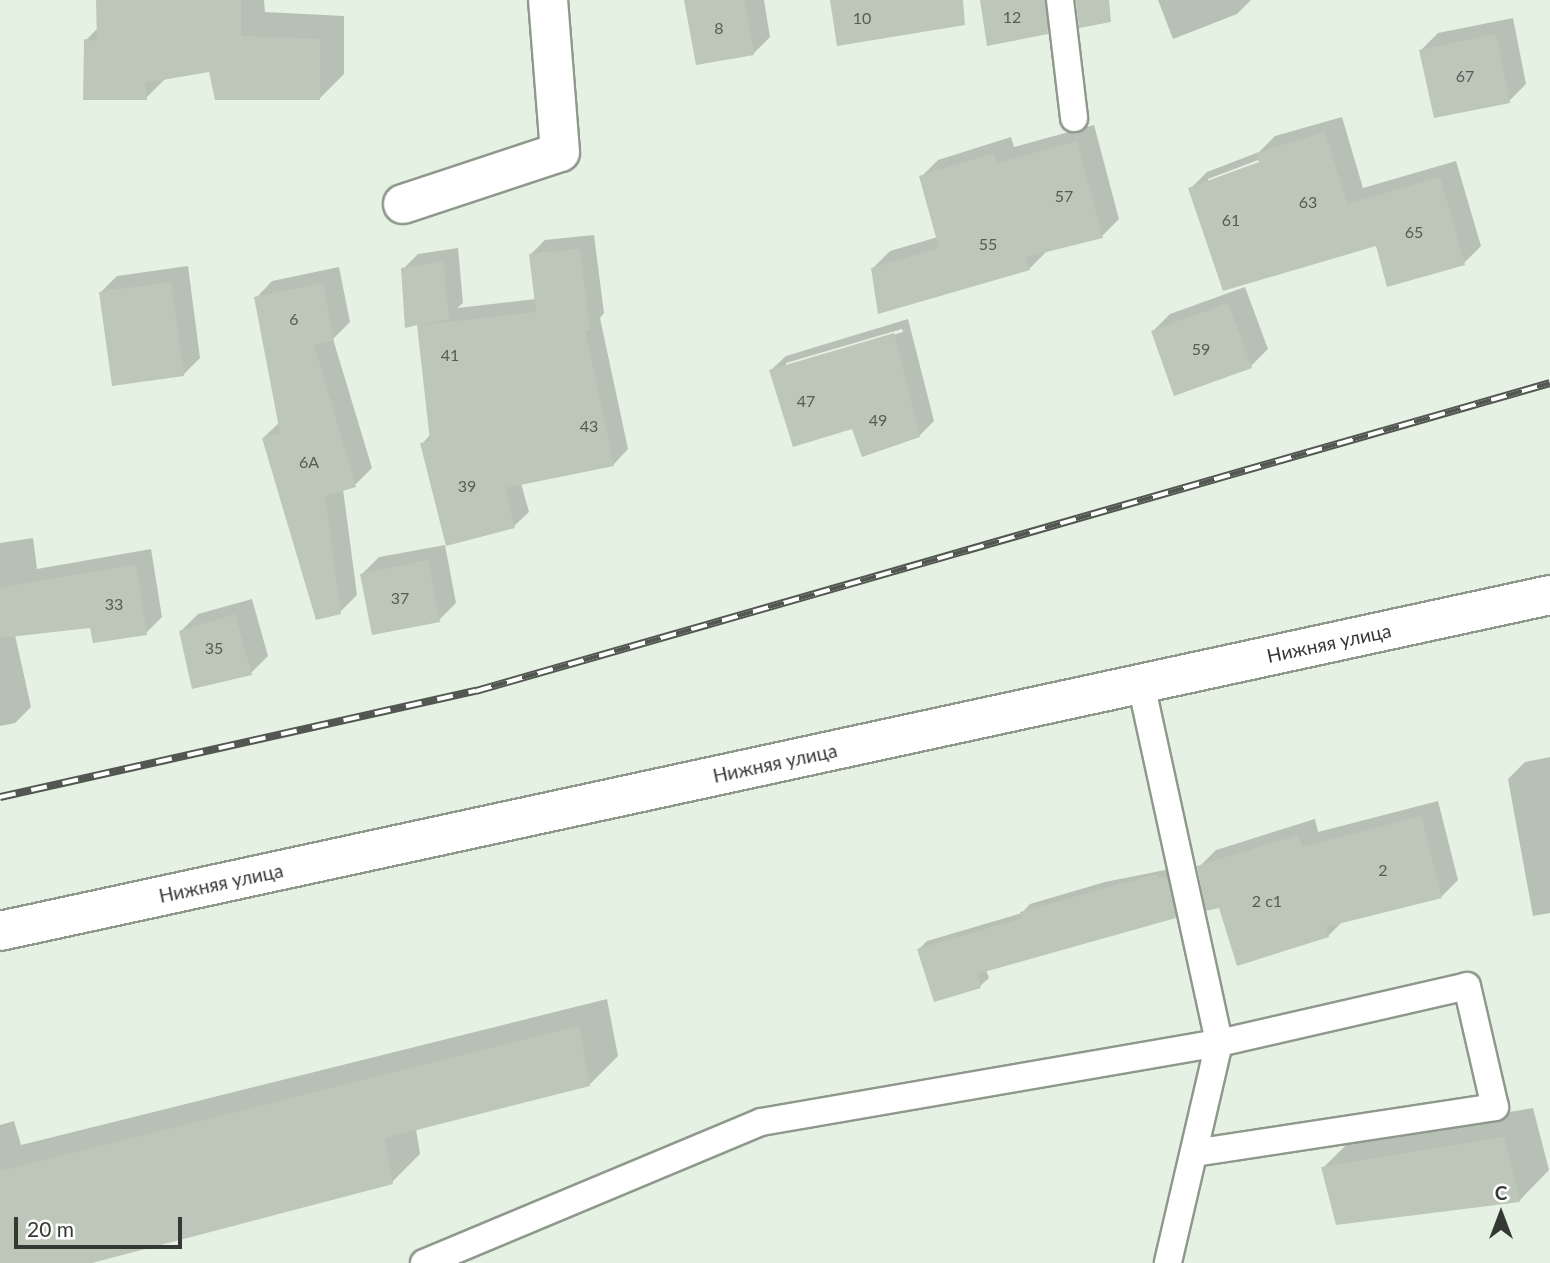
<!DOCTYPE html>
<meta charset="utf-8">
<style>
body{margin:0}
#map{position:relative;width:1550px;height:1263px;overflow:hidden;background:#e5f1e2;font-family:Lato,sans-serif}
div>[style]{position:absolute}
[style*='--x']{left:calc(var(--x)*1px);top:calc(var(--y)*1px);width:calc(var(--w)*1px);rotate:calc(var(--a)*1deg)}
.shadow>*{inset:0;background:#0003}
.building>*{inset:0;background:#bcc7b9}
.roads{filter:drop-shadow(2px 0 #8e998c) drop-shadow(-2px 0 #8e998c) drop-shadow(0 2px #8e998c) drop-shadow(0 -2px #8e998c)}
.service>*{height:26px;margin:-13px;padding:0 13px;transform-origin:13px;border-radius:13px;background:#fff}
.minor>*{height:38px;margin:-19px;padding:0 19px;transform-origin:19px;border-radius:19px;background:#fff}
.rail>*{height:8px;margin-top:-4px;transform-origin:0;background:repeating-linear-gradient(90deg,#fff 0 16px,#525851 0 32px);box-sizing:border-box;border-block:2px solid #525851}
span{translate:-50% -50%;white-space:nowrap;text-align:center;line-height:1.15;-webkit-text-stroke:5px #fff;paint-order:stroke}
.number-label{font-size:16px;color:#575c55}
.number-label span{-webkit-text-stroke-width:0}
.street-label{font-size:19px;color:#353934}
.north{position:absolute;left:1466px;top:1179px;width:70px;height:70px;-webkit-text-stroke:5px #fff;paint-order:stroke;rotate:0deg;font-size:19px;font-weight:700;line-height:28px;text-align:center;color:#353934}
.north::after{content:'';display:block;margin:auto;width:24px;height:32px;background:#353934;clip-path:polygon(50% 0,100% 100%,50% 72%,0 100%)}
.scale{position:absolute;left:14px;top:1217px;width:168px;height:32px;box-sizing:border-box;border:4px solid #353934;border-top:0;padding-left:9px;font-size:21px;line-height:24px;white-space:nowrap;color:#353934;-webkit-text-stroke:5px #fff;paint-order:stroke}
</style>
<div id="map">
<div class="shadow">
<i style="clip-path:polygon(98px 0,264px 0,265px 12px,344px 16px,344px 74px,320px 98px,211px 70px,167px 77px,146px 98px,86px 40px,98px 28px)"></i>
<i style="clip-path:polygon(686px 0,764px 0,770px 37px,753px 54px)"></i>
<i style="clip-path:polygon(982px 0,1058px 0,1061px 16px,1044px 33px)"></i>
<i style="clip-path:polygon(1158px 0,1251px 0,1237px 14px,1173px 39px)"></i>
<i style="clip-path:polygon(1513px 18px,1526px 84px,1509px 101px,1421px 50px,1438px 33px)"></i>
<i style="clip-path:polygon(evenodd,1342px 117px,1363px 188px,1456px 161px,1481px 246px,1464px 263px,1377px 244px,1190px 189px,1207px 172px,1259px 152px,1275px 136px,1342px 117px,1266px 157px,1268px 160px,1208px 183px,1208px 179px,1266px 157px)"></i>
<i style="clip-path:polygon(1094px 125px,1119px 219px,1102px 236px,1046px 252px,1029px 269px,873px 268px,890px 251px,938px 237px,921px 177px,938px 160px,1011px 137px,1014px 147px)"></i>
<i style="clip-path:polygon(594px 235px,604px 313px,600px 318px,628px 449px,614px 464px,521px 483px,529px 512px,514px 526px,422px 444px,431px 434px,418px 323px,403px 269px,418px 254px,458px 248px,463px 303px,457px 308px,536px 299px,530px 255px,545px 240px)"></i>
<i style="clip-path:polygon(188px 266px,200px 358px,183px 375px,100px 293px,117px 276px)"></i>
<i style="clip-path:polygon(339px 267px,350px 322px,333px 339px,372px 468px,355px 485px,343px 489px,357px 595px,340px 612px,263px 438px,280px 422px,256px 298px,272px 281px)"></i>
<i style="clip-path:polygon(1245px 287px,1268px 349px,1251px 366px,1153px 331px,1170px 314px)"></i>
<i style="clip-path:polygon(evenodd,908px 319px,934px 421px,919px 436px,854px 427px,771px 370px,786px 356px,908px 319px,902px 329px,903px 332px,786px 367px,786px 363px,902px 329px)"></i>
<i style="clip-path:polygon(33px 538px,37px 569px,151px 549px,162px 617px,146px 633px,92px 626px,15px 635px,31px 707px,15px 723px,0 726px,0 543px)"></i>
<i style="clip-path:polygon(445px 545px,456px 603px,439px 620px,362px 574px,379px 557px)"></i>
<i style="clip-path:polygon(252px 599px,268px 656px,251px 673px,181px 631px,198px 614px)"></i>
<i style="clip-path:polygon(1550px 757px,1550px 913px,1533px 916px,1508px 779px,1525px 762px)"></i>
<i style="clip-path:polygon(1438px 801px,1458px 880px,1441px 897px,1343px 921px,1328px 936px,1220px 905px,1199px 867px,1216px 850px,1315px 819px,1318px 832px)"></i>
<i style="clip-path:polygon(1175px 868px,1183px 908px,1175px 917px,986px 970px,989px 978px,980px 986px,919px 949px,927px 941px,1022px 913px,1030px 904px,1105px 882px)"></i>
<i style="clip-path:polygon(607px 999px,618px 1056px,589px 1085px,416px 1129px,420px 1154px,392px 1182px,85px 1263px,0 1263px,0 1125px,14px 1121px,21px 1145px)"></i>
<i style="clip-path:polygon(1533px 1108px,1549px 1170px,1520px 1200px,1337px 1223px,1323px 1168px,1353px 1138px)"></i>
</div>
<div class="building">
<i style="clip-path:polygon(96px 0,241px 0,241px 36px,320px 39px,320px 100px,215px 100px,209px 72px,145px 83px,147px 100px,83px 100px,84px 39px,97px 41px)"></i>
<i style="clip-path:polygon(684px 0,744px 0,754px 55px,696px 65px)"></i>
<i style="clip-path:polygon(830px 0,963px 0,965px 25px,837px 46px)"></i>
<i style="clip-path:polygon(980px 0,1045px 0,1048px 34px,987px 46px)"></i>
<i style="clip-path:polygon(1076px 0,1109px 0,1111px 22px,1079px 28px)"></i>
<i style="clip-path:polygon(1496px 34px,1510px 103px,1434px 118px,1419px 50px)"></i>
<i style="clip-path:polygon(1325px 132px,1347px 204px,1440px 177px,1465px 265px,1387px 287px,1376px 246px,1223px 291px,1188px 188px,1259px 162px,1256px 153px)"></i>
<i style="clip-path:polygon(1077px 141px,1103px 238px,1026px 257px,1030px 270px,878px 314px,871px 268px,939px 248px,919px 176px,994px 153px,997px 163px)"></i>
<i style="clip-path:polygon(580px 249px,590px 330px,585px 330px,614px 466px,505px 488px,515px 528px,446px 546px,420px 443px,430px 441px,417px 325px,405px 328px,401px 268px,443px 261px,449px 319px,421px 325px,536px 312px,529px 254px)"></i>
<i style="clip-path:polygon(171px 282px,184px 376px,112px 386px,99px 292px)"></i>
<i style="clip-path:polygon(323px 283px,334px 341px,314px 345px,356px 487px,325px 496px,341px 614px,316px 620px,262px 438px,280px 433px,254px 297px)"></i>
<i style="clip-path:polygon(1228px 303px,1252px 368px,1174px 396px,1151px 331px)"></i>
<i style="clip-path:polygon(894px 333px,920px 437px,862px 457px,852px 429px,793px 447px,769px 370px)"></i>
<i style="clip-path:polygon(428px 560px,440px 622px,372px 635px,360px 574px)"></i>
<i style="clip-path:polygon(136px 564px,147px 635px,93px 643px,90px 628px,0 638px,0 588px)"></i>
<i style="clip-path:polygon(235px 614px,252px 675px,192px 689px,179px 631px)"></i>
<i style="clip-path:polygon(1421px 816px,1442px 898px,1326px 927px,1329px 937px,1237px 966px,1219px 908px,1206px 911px,1197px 866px,1298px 835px,1302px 847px)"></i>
<i style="clip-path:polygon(1157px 874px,1158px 878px,1167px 876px,1176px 918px,977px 974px,981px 988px,934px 1002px,917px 949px,1022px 918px,1020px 912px)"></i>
<i style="clip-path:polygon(579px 1026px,590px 1086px,385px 1138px,393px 1184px,92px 1263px,0 1263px,0 1171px)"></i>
<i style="clip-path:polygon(1504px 1137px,1520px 1202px,1336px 1225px,1321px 1167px)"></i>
</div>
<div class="roads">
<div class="service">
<i style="--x:1060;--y:0;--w:119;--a:83.2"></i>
<i style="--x:1141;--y:684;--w:367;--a:77.7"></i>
<i style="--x:1219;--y:1043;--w:226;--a:103.1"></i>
<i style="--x:424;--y:1263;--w:365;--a:-22.7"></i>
<i style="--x:761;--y:1122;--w:465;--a:-9.8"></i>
<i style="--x:1219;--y:1043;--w:254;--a:-12.9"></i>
<i style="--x:1467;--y:986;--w:124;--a:77"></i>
<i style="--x:1495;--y:1107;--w:304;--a:171.3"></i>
</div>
<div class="minor">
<i style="--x:403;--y:204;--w:165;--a:-18.3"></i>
<i style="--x:560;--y:152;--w:152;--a:-94.5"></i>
<i style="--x:0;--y:931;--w:1586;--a:-12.23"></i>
</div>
</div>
<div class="rail">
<i style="--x:0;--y:797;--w:488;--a:-12.6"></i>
<i style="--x:476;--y:691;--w:1117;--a:-16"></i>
</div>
<div class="number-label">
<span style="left:1012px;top:17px">12</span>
<span style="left:862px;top:18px">10</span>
<span style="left:719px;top:28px">8</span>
<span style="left:1465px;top:76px">67</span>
<span style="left:1064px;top:196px">57</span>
<span style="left:1308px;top:202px">63</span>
<span style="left:1231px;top:220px">61</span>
<span style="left:1414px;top:232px">65</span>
<span style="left:988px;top:244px">55</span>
<span style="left:294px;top:319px">6</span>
<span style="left:1201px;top:349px">59</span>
<span style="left:450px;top:355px">41</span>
<span style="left:806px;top:401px">47</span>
<span style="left:878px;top:420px">49</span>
<span style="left:589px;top:426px">43</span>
<span style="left:309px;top:462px">6А</span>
<span style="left:467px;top:486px">39</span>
<span style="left:400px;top:598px">37</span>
<span style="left:114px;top:604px">33</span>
<span style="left:214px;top:648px">35</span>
<span style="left:1383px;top:870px">2</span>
<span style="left:1267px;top:901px">2 с1</span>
</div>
<div class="street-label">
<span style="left:1329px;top:643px;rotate:-12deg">Нижняя улица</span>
<span style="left:775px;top:763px;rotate:-12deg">Нижняя улица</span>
<span style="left:221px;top:883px;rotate:-12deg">Нижняя улица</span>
</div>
<div class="north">С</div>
<div class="scale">20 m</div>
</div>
